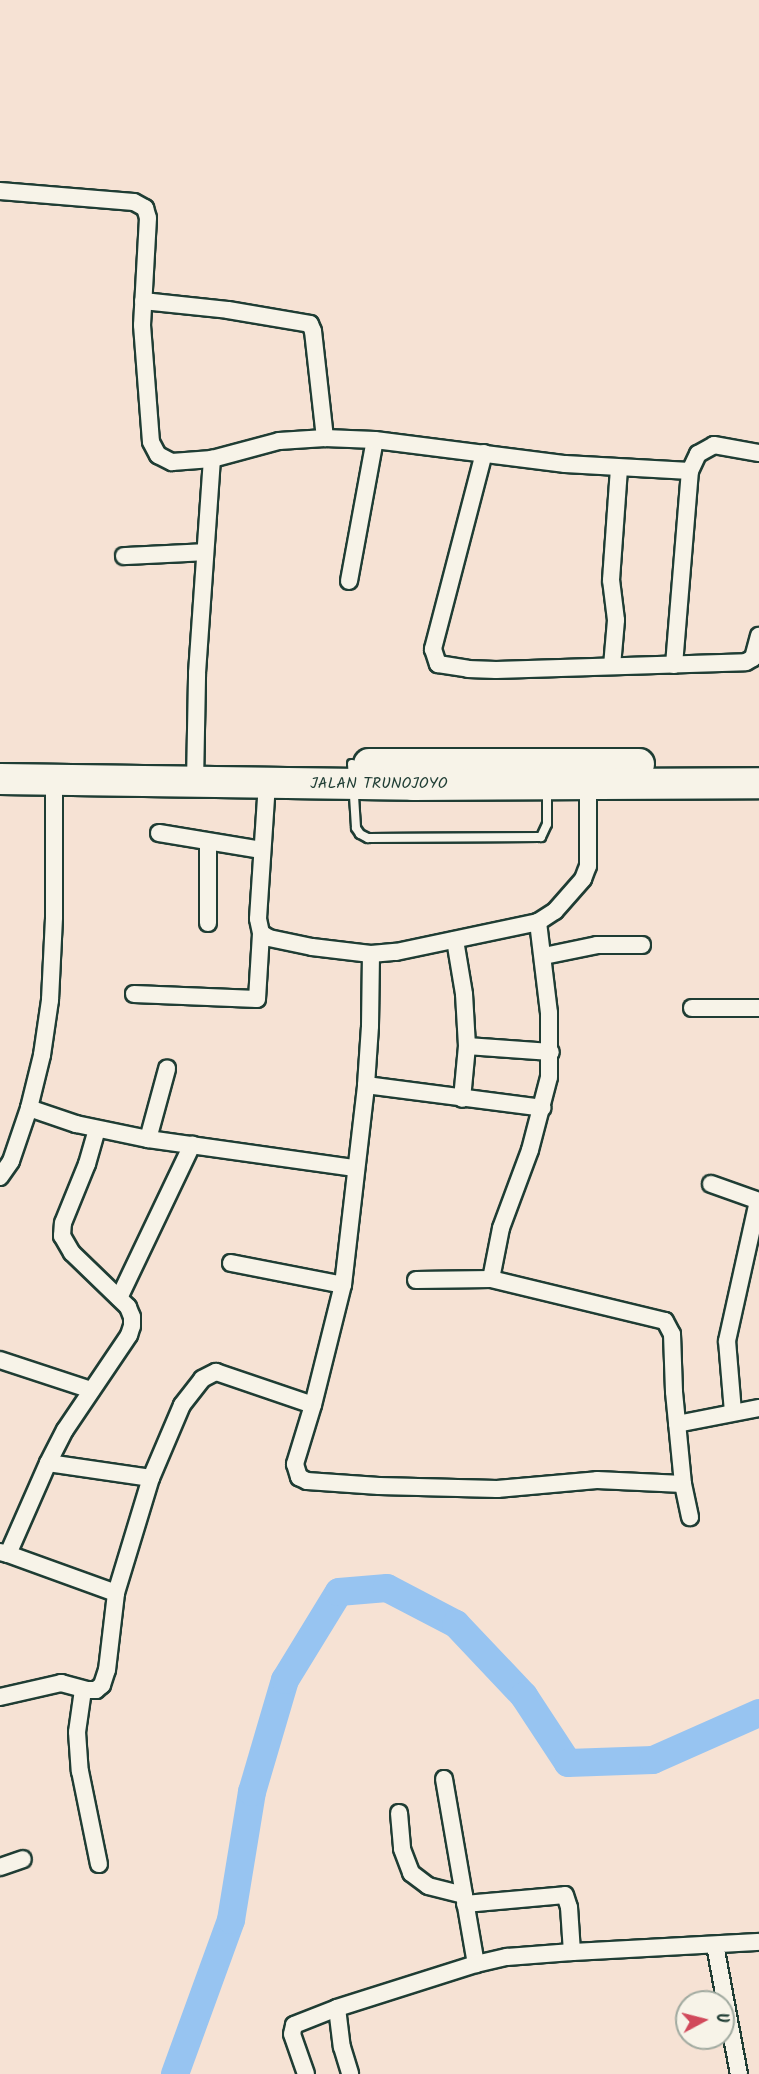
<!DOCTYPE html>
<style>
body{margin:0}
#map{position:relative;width:759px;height:2074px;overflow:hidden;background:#f6e2d4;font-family:Kalam,sans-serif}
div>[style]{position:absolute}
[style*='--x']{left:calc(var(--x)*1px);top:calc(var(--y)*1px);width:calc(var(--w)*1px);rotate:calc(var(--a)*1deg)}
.river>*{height:28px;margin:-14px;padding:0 14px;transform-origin:14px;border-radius:14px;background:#97c4f1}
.roads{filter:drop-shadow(2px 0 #1f3d34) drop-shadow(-2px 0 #1f3d34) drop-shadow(0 2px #1f3d34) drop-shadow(0 -2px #1f3d34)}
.lane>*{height:8px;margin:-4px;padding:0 4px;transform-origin:4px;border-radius:4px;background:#f7f3e8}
.street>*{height:16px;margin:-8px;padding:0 8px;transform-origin:8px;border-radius:8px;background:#f7f3e8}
.highway>*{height:30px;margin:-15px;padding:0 15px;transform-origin:15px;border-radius:15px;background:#f7f3e8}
span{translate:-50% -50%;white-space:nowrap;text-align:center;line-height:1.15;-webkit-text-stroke:4.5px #f7f3e8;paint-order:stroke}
.street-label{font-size:16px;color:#1f3d34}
.north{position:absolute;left:675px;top:1990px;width:60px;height:60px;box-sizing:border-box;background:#f7f3e8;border:2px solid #a1aaa0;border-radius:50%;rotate:83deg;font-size:16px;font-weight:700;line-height:24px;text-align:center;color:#1f3d34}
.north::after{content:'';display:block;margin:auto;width:21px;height:27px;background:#d1495b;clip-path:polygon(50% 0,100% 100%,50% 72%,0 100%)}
</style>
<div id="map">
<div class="river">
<i style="--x:175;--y:2074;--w:164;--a:-70"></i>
<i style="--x:231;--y:1920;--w:130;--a:-80.7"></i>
<i style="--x:252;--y:1792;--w:117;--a:-73.6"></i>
<i style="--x:285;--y:1680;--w:103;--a:-58.5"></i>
<i style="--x:339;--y:1592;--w:48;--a:-4.8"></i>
<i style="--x:387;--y:1588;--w:78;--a:27.6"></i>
<i style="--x:456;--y:1624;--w:99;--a:46.6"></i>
<i style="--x:524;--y:1696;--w:80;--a:56.7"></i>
<i style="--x:568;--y:1763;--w:85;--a:-2"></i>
<i style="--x:653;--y:1760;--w:116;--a:-23.9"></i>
</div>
<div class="roads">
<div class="lane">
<i style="--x:352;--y:764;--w:64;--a:86.4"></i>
<i style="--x:356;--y:828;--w:7;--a:56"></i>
<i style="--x:360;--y:834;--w:9;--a:27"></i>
<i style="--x:368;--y:838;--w:173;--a:-0.3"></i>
<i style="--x:541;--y:837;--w:14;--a:-65"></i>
<i style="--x:547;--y:824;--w:35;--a:-90"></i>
</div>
<div class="street">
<i style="--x:0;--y:191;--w:134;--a:4.7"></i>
<i style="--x:134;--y:202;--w:13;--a:29"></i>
<i style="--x:145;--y:208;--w:10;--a:73"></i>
<i style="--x:148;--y:218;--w:107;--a:93.2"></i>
<i style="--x:142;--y:325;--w:117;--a:85.6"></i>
<i style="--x:151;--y:442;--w:15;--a:62"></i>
<i style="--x:158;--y:455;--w:16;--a:27"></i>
<i style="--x:172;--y:462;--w:40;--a:-4.3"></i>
<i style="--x:143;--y:301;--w:85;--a:6"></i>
<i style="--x:228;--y:310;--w:83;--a:9.7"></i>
<i style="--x:310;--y:324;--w:8;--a:67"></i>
<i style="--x:313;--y:331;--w:108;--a:83.6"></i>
<i style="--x:484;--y:453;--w:203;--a:104.6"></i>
<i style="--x:433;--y:649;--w:16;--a:72"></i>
<i style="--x:438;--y:664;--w:30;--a:9"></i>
<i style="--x:468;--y:669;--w:28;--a:2"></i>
<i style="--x:496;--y:670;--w:250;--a:-1.8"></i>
<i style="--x:746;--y:662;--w:8;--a:-30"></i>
<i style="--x:753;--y:658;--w:23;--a:-75"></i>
<i style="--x:124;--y:556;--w:81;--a:-2.8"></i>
<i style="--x:349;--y:581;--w:143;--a:-79.6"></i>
<i style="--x:674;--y:665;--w:195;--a:-85.3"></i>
<i style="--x:690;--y:471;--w:19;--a:-65"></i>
<i style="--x:698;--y:454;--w:18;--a:-29"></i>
<i style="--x:714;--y:445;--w:46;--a:10.1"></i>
<i style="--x:612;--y:666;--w:46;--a:-85"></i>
<i style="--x:616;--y:620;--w:40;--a:-97.1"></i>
<i style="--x:611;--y:580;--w:112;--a:-85.9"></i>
<i style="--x:195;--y:782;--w:109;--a:-88.9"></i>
<i style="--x:197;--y:673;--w:215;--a:-86"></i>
<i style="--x:212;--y:459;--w:69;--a:-15"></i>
<i style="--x:279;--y:441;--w:46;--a:-3.7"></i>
<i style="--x:325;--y:438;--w:50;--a:2.3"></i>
<i style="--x:375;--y:440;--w:192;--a:7.2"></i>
<i style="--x:565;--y:464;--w:125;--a:3.2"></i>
<i style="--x:267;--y:783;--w:136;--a:93.8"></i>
<i style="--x:258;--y:919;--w:14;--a:78"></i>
<i style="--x:261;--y:933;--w:9;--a:32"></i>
<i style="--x:269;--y:938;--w:44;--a:11.8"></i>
<i style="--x:312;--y:947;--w:59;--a:6.8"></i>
<i style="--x:371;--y:954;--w:25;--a:-5"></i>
<i style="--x:396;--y:952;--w:145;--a:-11.9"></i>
<i style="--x:538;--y:922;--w:20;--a:-33"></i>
<i style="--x:555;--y:911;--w:43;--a:-48.8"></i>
<i style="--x:583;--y:879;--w:14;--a:-69"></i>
<i style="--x:588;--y:866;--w:80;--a:-90"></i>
<i style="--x:159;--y:833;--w:104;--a:9.4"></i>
<i style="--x:208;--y:923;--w:81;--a:-90"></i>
<i style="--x:455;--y:940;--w:55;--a:80.5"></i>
<i style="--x:464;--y:994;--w:52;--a:86.7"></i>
<i style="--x:467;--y:1046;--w:53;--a:95.4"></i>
<i style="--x:544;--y:956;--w:54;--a:-11.7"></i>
<i style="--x:597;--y:945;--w:45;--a:0"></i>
<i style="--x:134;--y:994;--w:123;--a:2.3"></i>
<i style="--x:257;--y:999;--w:66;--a:-86.5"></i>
<i style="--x:692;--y:1008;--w:67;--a:0"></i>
<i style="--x:467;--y:1046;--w:84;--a:4.1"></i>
<i style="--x:366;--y:1085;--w:178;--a:7.4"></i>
<i style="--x:29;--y:1108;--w:50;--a:18.8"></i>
<i style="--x:76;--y:1124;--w:74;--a:11.8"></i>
<i style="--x:148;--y:1139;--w:209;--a:8"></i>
<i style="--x:148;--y:1139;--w:73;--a:-74.8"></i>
<i style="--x:0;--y:1177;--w:19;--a:-55"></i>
<i style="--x:11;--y:1161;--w:56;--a:-71.2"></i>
<i style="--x:29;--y:1108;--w:55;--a:-76.2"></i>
<i style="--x:42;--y:1055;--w:56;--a:-81.7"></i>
<i style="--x:50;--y:1000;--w:83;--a:-87.2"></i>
<i style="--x:54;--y:917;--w:137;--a:-90"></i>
<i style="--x:711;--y:1184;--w:51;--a:19.5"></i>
<i style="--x:231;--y:1263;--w:114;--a:11.1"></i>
<i style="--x:491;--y:1279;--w:52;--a:-78.9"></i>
<i style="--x:501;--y:1228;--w:83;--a:-69.6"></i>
<i style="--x:530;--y:1150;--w:75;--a:-75.4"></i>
<i style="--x:549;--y:1077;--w:64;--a:-90"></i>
<i style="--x:549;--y:1013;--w:92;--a:-96.9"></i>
<i style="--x:416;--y:1280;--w:75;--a:-0.8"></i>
<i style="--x:491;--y:1279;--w:179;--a:13.6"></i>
<i style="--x:665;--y:1321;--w:15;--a:62"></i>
<i style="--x:672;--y:1334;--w:58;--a:88"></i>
<i style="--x:674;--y:1392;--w:92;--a:84.4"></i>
<i style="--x:683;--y:1484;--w:34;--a:78"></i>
<i style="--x:119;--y:1298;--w:170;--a:-64.5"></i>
<i style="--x:0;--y:1360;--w:96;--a:18.2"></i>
<i style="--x:313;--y:1405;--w:124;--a:-76"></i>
<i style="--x:343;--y:1285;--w:201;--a:-83.4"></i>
<i style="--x:366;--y:1085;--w:59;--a:-86.1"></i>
<i style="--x:370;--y:1026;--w:72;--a:-89.2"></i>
<i style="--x:733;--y:1412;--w:71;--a:-94.8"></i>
<i style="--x:727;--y:1341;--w:143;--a:-77.5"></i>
<i style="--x:677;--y:1424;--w:84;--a:-11"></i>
<i style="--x:151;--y:1478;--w:79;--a:-67"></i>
<i style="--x:182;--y:1405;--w:33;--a:-52"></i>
<i style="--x:202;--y:1379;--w:16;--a:-27"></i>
<i style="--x:216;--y:1372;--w:102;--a:18.8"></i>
<i style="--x:313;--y:1405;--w:62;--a:107"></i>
<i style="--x:295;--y:1464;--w:14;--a:73"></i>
<i style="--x:299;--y:1477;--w:9;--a:27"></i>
<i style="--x:307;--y:1481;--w:72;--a:4"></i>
<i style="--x:379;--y:1486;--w:118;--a:1.5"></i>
<i style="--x:497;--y:1489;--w:100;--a:-5.1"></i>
<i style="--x:597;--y:1480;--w:86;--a:2.7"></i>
<i style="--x:0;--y:1552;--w:8;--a:14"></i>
<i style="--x:8;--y:1554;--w:99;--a:-66.3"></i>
<i style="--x:48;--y:1463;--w:37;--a:-63"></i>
<i style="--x:65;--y:1430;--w:115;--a:-56"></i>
<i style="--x:129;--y:1335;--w:9;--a:-72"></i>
<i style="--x:132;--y:1326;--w:9;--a:-90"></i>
<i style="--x:132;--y:1317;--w:11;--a:-112"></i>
<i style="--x:128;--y:1307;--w:78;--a:-136"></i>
<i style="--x:72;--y:1253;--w:20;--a:-120"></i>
<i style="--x:62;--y:1236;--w:13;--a:-86"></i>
<i style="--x:63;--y:1223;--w:64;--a:-67.9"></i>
<i style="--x:87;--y:1164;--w:36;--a:-74"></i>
<i style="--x:8;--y:1554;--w:115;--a:19.9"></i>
<i style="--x:83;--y:1690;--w:42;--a:98.1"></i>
<i style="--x:77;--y:1732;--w:39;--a:86"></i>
<i style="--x:80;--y:1771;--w:95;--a:78.5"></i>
<i style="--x:0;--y:1697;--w:63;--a:-12.9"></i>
<i style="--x:61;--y:1683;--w:27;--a:15"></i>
<i style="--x:87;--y:1690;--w:9;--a:0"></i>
<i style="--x:96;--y:1690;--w:8;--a:-40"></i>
<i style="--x:102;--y:1685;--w:16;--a:-72"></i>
<i style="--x:107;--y:1670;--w:78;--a:-83.3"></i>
<i style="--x:116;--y:1593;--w:120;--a:-73.1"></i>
<i style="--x:151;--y:1478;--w:104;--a:-171.7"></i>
<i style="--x:444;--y:1779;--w:188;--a:80.2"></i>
<i style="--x:399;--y:1813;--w:36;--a:85"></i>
<i style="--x:402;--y:1849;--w:26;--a:69"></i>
<i style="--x:411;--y:1873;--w:21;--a:37"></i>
<i style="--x:428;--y:1886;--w:37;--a:14"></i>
<i style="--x:0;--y:1867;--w:24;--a:-19"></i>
<i style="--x:465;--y:1904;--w:100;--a:-5.1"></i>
<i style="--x:565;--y:1895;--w:13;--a:72"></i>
<i style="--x:569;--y:1907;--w:45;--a:86.2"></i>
<i style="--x:715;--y:1945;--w:131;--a:79.5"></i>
<i style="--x:337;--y:2008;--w:39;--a:83"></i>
<i style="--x:342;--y:2047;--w:28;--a:73"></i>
<i style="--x:306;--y:2074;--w:42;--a:-109.3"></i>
<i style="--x:292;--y:2034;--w:9;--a:-77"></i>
<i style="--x:294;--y:2025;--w:46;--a:-21.6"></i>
<i style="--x:337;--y:2008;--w:146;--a:-17.6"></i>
<i style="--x:476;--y:1964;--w:32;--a:-13"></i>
<i style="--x:507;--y:1957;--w:65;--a:-4.4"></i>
<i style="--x:572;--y:1952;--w:187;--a:-3.1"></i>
</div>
<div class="highway">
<i style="--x:369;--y:764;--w:270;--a:0"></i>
<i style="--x:0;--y:779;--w:413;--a:0.8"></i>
<i style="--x:413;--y:785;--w:346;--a:-0.3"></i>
</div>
</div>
<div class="street-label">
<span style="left:379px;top:784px">JALAN TRUNOJOYO</span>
</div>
<div class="north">U</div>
</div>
